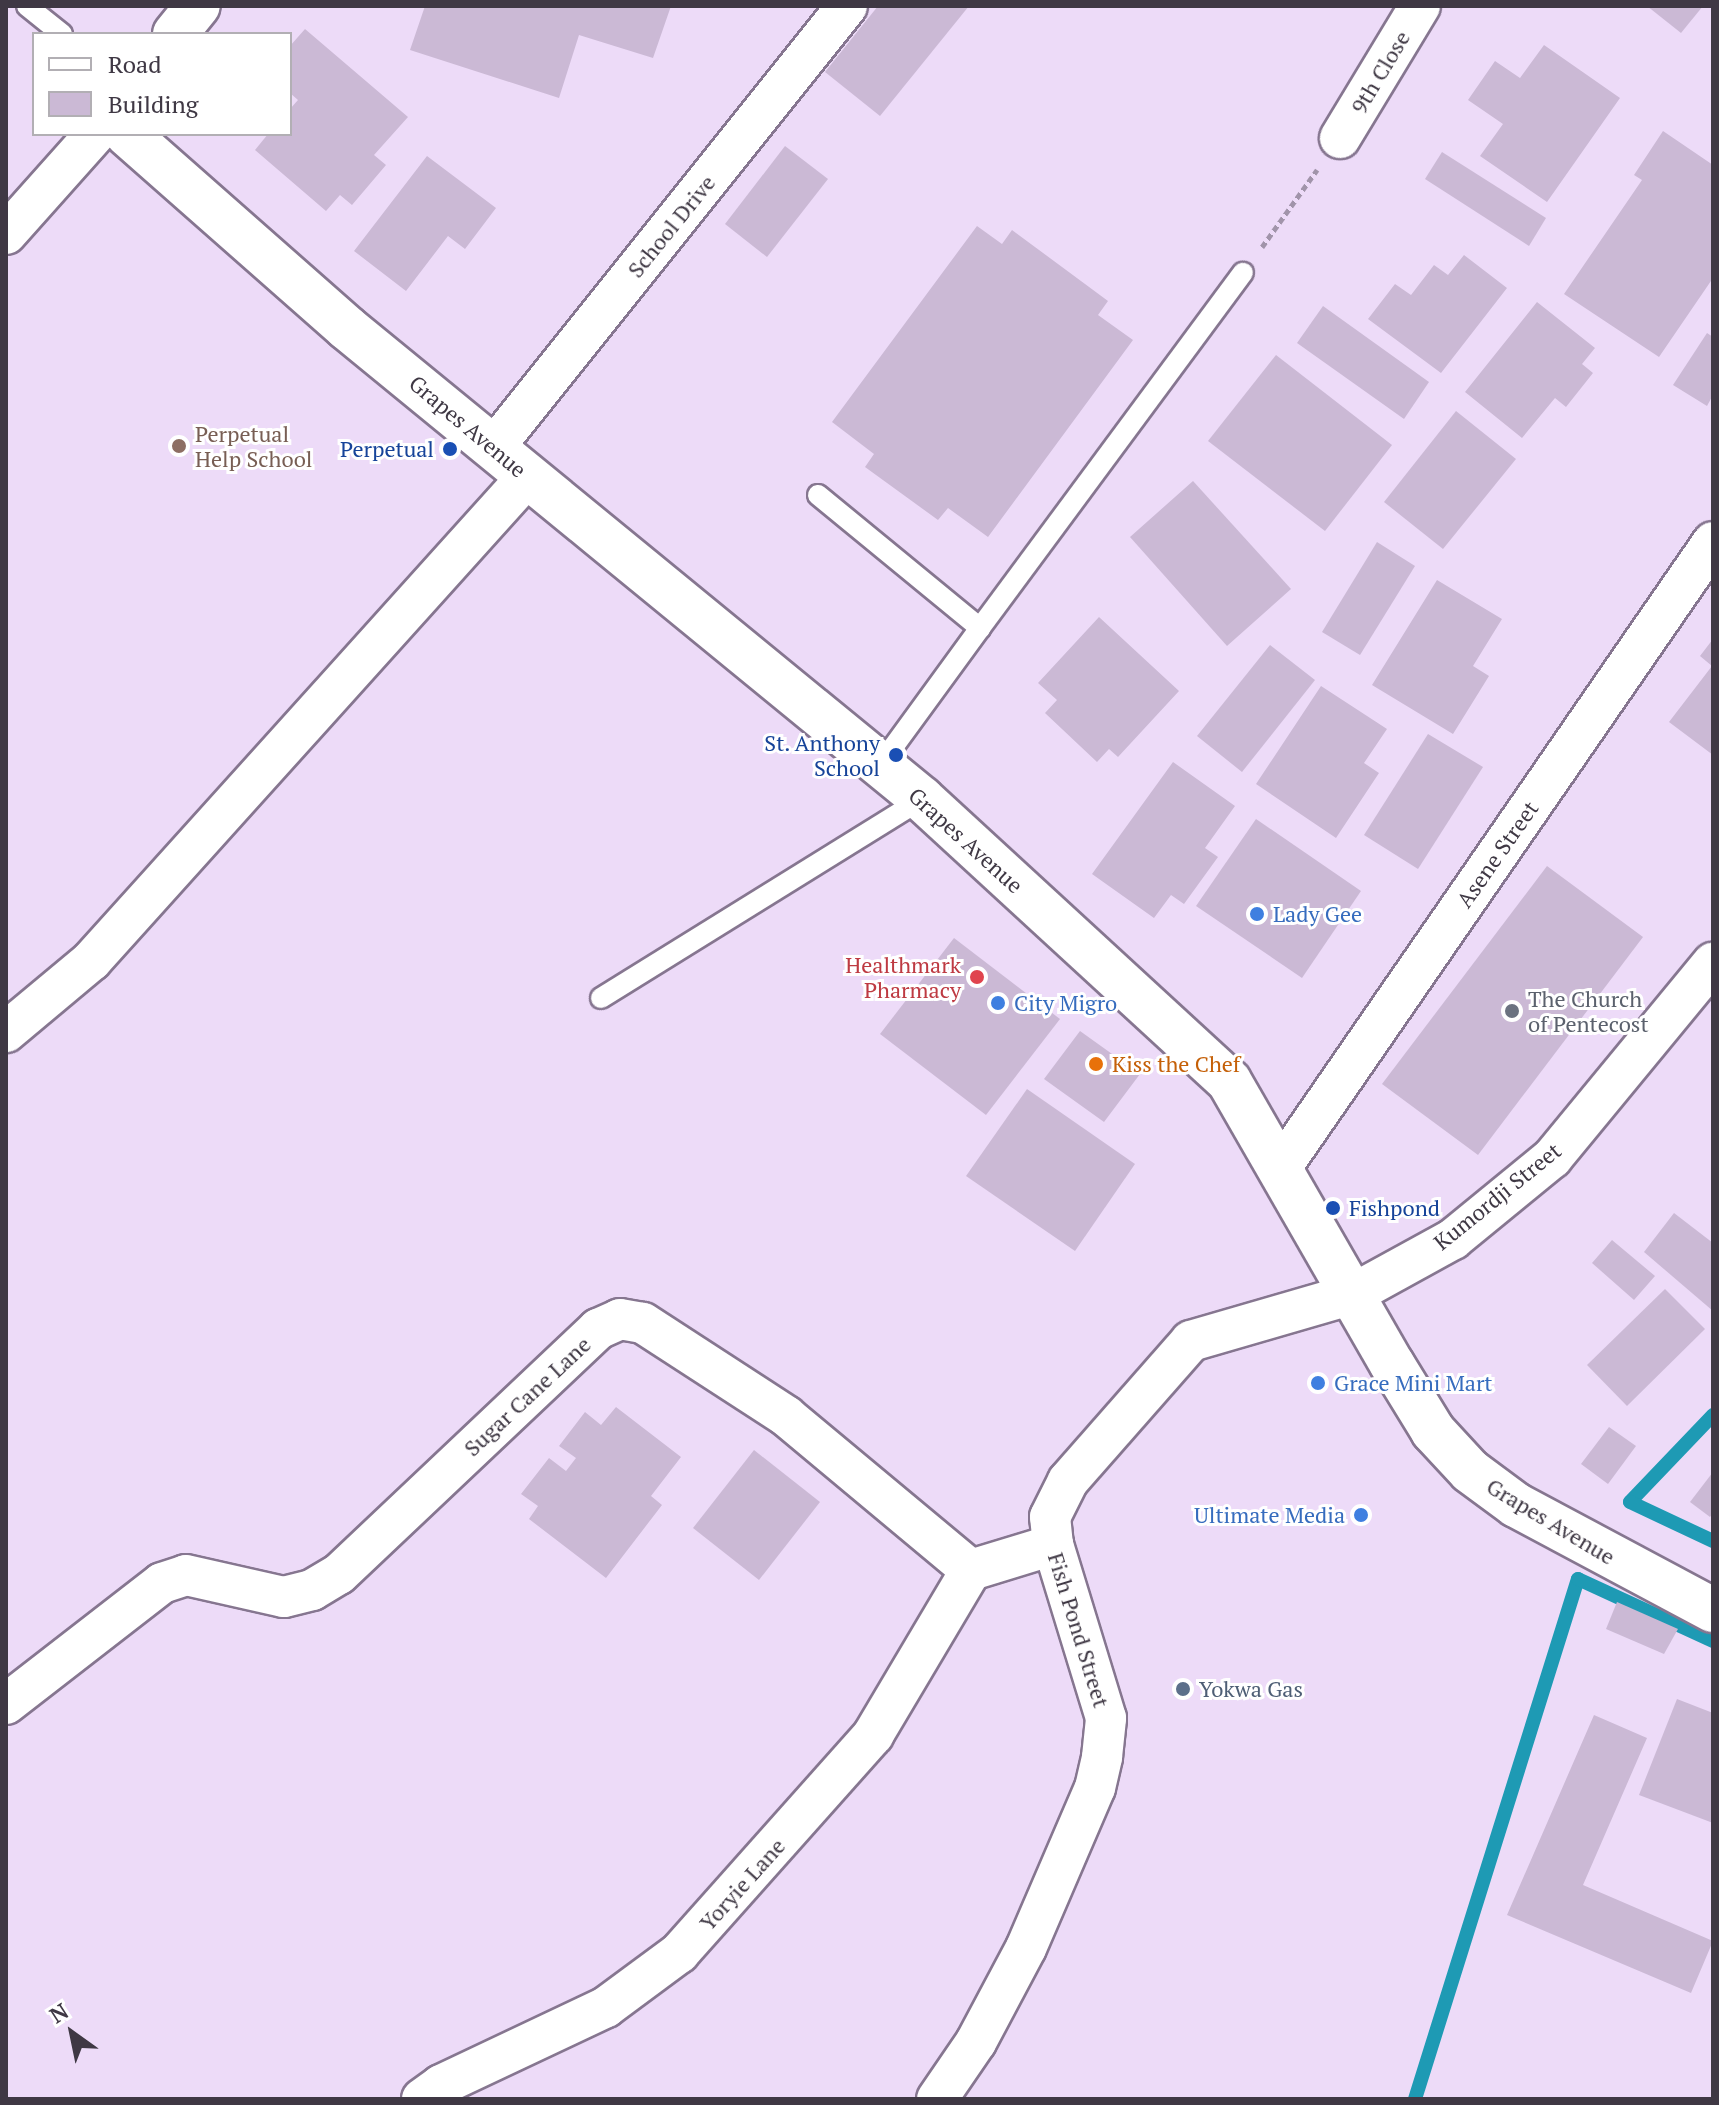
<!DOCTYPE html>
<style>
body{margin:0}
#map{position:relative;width:1719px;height:2105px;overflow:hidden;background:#eddbf8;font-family:"PT Serif",serif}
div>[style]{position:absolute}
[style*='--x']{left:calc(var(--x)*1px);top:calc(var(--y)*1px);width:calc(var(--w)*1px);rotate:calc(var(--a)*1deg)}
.stream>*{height:14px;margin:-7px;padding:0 7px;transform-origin:7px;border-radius:7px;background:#1e9ab4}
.building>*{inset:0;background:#cbb9d5}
.path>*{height:5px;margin-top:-2.5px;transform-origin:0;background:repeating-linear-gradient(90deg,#a194aa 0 6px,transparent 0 10px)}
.roads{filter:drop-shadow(2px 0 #867690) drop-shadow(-2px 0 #867690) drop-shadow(0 2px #867690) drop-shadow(0 -2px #867690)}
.lane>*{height:20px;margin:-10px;padding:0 10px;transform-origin:10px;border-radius:10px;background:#fff}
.street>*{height:40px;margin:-20px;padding:0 20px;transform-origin:20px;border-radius:20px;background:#fff}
.secondary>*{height:44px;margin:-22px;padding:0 22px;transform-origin:22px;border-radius:22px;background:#fff}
.dots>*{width:22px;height:22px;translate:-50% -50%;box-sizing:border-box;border:4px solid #fff;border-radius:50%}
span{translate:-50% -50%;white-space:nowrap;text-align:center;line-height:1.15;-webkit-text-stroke:6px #fff;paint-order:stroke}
.street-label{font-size:22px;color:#3f3844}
.education-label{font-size:22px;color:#785e54}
.left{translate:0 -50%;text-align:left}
.transit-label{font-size:22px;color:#164399}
.right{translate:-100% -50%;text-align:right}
.shop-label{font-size:22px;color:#366cbe}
.health-label{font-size:22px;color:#be3a42}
.worship-label{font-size:22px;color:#5b616d}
.food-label{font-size:22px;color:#c56008}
.service-label{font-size:22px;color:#4e5e75}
.frame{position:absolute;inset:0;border:8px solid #3f3844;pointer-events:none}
.legend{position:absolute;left:32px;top:32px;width:260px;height:104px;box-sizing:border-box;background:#fff;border:2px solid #b2afb4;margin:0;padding:10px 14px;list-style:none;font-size:24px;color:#3f3844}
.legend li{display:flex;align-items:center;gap:16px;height:40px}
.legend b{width:40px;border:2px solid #b2afb4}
.north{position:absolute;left:32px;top:1993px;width:80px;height:80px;-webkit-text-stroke:6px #fff;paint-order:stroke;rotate:327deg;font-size:22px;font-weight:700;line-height:32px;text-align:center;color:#3f3844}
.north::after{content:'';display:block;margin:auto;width:28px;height:36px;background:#3f3844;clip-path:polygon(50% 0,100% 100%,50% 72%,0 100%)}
</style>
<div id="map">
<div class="stream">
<i style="--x:1713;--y:1415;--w:120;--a:133.7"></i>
<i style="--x:1630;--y:1502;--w:92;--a:25.2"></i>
<i style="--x:1415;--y:2099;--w:545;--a:-72.6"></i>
<i style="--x:1578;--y:1579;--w:149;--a:24.7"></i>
</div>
<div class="building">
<i style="clip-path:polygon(425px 6px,671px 6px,653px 58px,579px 35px,559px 98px,410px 50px)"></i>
<i style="clip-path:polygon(878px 6px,969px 6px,880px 116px,825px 72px)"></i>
<i style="clip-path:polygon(1647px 6px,1703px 6px,1681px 33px)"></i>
<i style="clip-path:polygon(305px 29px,408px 117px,374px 155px,386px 165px,352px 205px,340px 195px,326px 211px,255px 150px,268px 134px,290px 134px,290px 109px,298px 100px,290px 93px,290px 46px)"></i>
<i style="clip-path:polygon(1544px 45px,1620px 98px,1547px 202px,1480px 156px,1503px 124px,1468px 100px,1495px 61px,1520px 78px)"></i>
<i style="clip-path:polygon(1663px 131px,1713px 165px,1713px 278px,1659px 357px,1564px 294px,1642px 180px,1634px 175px)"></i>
<i style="clip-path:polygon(785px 146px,828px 179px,767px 257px,725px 224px)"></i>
<i style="clip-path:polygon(1442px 152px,1546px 218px,1529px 246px,1425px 179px)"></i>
<i style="clip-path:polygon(427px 156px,496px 208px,465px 249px,448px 236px,406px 291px,354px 251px)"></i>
<i style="clip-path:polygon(977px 226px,1002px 244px,1012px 230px,1108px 301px,1098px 315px,1133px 340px,988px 537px,948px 508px,938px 520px,865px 467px,874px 454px,832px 422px)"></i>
<i style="clip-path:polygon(1464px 255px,1507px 288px,1441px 373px,1368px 319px,1395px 284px,1411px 295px,1434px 265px,1448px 275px)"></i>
<i style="clip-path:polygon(1537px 302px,1595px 348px,1582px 364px,1593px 373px,1566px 407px,1555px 398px,1522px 438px,1465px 392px)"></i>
<i style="clip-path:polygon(1323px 306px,1429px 382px,1404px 419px,1297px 343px)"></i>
<i style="clip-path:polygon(1707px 333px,1713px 337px,1713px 395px,1707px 406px,1673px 385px)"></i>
<i style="clip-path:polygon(1276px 355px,1392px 445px,1325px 531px,1208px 441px)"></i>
<i style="clip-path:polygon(1456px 411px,1516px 459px,1443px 549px,1384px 502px)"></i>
<i style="clip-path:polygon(1193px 481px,1291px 589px,1227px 646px,1130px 537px)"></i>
<i style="clip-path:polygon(1377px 542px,1415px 566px,1360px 655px,1322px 632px)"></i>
<i style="clip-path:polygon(1437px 580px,1502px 619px,1473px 666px,1489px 676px,1453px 734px,1372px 685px)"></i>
<i style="clip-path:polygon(1099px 617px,1179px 691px,1118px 757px,1109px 749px,1097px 762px,1045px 713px,1057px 700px,1038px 683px)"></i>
<i style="clip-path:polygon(1713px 639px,1713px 755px,1669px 722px,1712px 666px,1700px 656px)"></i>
<i style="clip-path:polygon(1270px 645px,1315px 680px,1242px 772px,1197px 736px)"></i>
<i style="clip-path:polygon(1321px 686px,1387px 729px,1364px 763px,1379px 773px,1336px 838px,1256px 784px)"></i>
<i style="clip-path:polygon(1428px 734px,1483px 767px,1418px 869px,1364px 835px)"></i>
<i style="clip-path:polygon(1173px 762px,1235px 806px,1205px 848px,1218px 857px,1184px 904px,1171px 895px,1154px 918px,1092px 874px)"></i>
<i style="clip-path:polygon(1256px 819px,1361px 891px,1302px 978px,1196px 906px)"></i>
<i style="clip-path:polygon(1547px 866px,1643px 937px,1478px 1155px,1382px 1084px)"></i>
<i style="clip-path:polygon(954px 938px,1060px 1019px,986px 1115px,880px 1034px)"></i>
<i style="clip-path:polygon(1080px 1031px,1140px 1074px,1104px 1122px,1044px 1079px)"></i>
<i style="clip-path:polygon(1027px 1089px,1135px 1164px,1075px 1251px,966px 1176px)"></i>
<i style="clip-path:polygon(1674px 1213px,1713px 1243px,1713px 1311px,1644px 1252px)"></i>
<i style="clip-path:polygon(1612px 1240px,1655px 1276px,1634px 1300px,1592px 1263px)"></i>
<i style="clip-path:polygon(1665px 1289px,1705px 1329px,1627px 1406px,1587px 1365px)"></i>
<i style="clip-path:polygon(616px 1407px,681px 1457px,651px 1496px,662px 1505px,606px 1578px,529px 1519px,538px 1506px,521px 1494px,549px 1458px,566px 1471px,576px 1458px,559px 1446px,585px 1412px,601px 1425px)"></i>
<i style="clip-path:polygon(1609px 1427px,1636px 1446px,1608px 1484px,1581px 1464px)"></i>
<i style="clip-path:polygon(754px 1450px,820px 1502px,759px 1580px,693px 1528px)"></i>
<i style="clip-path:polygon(1713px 1472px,1713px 1513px,1710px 1517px,1690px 1502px)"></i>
<i style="clip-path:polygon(1617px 1602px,1678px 1629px,1664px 1654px,1606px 1629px)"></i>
<i style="clip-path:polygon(1677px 1699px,1713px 1713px,1713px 1823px,1639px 1795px)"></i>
<i style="clip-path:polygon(1594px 1715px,1647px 1738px,1583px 1885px,1713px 1941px,1691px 1993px,1507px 1915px)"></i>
</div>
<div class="path">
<i style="--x:1262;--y:247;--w:95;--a:-54.5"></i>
</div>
<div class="roads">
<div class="lane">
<i style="--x:27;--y:6;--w:45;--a:38.7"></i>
<i style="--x:818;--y:495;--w:210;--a:39.4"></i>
<i style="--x:980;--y:628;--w:170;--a:126.1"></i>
<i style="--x:980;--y:628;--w:442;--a:-53.5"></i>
<i style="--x:601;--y:998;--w:378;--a:-31.8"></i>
</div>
<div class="street">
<i style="--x:1340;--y:138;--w:154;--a:-58.8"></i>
<i style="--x:6;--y:234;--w:134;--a:-48.3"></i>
<i style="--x:495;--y:446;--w:563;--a:-51.34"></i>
<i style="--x:6;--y:1032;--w:111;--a:-39.9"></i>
<i style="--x:91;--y:961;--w:653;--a:-47.98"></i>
<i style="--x:1282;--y:1166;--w:758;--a:-55.37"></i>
<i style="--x:6;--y:1704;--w:197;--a:-37.8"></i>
<i style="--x:162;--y:1583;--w:25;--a:-18"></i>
<i style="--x:186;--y:1575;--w:100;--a:12.7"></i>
<i style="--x:284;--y:1597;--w:29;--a:-14"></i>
<i style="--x:312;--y:1590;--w:31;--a:-31"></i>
<i style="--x:339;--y:1574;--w:357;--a:-43.4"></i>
<i style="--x:598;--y:1329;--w:24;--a:-24"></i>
<i style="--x:620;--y:1319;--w:23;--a:10"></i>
<i style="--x:643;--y:1323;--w:171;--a:33"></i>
<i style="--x:786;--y:1416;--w:241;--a:39.8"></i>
<i style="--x:971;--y:1570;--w:86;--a:-17"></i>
<i style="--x:422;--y:2099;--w:24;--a:-36"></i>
<i style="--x:441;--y:2085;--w:183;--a:-25.3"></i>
<i style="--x:606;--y:2007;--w:91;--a:-36.5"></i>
<i style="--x:679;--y:1953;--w:292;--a:-48.3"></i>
<i style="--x:873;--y:1735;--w:192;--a:-59.3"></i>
<i style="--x:937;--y:2099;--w:69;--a:-55.6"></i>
<i style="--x:976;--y:2042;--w:106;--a:-62"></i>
<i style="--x:1026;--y:1948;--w:174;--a:-66.7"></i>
<i style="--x:1095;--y:1788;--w:32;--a:-77"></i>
<i style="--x:1102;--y:1757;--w:39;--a:-84"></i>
<i style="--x:1106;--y:1718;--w:181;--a:-107"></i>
<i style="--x:1053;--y:1545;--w:28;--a:-96"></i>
<i style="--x:1050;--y:1517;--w:40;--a:-63.4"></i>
<i style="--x:1068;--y:1481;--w:186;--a:-48.7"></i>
<i style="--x:1191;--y:1341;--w:169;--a:-16.2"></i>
<i style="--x:1353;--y:1294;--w:114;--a:-28.8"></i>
<i style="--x:1453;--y:1239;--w:128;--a:-39.3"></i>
<i style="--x:1552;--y:1158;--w:253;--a:-50.5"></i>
</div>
<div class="secondary">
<i style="--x:175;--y:34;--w:36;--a:-51"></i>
<i style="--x:127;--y:134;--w:293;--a:41.4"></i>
<i style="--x:347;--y:328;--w:743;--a:39.32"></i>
<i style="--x:922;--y:799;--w:417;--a:42.6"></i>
<i style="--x:1229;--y:1081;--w:327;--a:60.1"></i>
<i style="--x:1392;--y:1364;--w:79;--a:58.5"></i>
<i style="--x:1433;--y:1431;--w:54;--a:47.2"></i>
<i style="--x:1470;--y:1471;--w:57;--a:36.5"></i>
<i style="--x:1516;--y:1505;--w:223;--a:28.1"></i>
</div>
</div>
<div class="dots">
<i style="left:179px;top:446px;background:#8d6e63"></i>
<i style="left:450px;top:449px;background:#1a4fb4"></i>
<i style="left:896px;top:755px;background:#1a4fb4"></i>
<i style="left:1257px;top:914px;background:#3f7fe0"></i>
<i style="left:977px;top:977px;background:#e0444e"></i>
<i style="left:998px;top:1003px;background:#3f7fe0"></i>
<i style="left:1512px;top:1011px;background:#6b7280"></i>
<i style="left:1096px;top:1064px;background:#e8710a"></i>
<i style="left:1333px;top:1208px;background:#1a4fb4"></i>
<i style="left:1318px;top:1383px;background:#3f7fe0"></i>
<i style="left:1361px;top:1515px;background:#3f7fe0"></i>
<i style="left:1183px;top:1689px;background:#5c6f8a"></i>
</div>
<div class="street-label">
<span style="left:1380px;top:72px;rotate:-59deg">9th Close</span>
<span style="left:671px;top:226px;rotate:-51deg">School Drive</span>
<span style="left:468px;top:426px;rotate:40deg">Grapes Avenue</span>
<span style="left:966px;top:840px;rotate:42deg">Grapes Avenue</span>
<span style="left:1497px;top:854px;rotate:-55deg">Asene Street</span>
<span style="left:1497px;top:1196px;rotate:-39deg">Kumordji Street</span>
<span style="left:527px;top:1396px;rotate:-43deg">Sugar Cane Lane</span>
<span style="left:1551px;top:1521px;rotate:31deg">Grapes Avenue</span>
<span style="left:1079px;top:1630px;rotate:73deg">Fish Pond Street</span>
<span style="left:742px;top:1884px;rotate:-48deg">Yoryie Lane</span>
</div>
<div class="education-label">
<span class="left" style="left:195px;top:446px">Perpetual<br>Help School</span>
</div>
<div class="transit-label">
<span class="right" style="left:434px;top:449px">Perpetual</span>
<span class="right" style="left:880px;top:755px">St. Anthony<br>School</span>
<span class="left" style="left:1349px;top:1208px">Fishpond</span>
</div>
<div class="shop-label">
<span class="left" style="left:1273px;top:914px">Lady Gee</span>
<span class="left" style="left:1014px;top:1003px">City Migro</span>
<span class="left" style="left:1334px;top:1383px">Grace Mini Mart</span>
<span class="right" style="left:1345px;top:1515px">Ultimate Media</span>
</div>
<div class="health-label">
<span class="right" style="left:961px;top:977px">Healthmark<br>Pharmacy</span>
</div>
<div class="worship-label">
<span class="left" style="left:1528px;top:1011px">The Church<br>of Pentecost</span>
</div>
<div class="food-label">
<span class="left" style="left:1112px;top:1064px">Kiss the Chef</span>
</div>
<div class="service-label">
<span class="left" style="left:1199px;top:1689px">Yokwa Gas</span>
</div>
<div class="frame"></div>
<ul class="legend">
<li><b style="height:10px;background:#fff"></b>Road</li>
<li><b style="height:22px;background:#cbb9d5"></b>Building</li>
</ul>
<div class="north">N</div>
</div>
